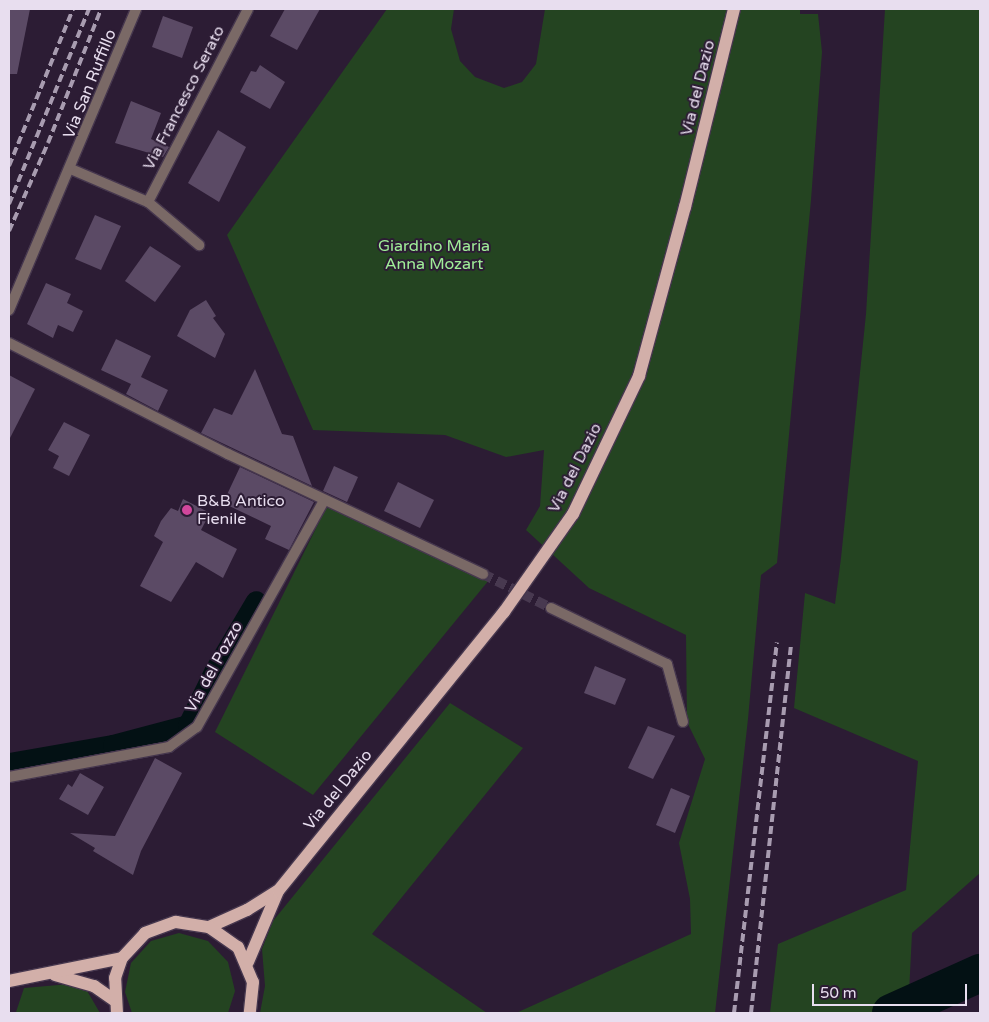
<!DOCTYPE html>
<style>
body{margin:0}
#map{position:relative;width:989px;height:1022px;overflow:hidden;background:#2c1c34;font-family:"Varela Round",sans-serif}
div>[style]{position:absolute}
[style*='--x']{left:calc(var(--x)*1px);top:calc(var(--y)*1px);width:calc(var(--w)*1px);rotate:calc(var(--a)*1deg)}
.green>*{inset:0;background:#244421}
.canal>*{height:21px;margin:-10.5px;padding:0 10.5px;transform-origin:10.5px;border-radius:10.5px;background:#031114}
.river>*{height:38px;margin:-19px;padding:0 19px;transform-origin:19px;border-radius:19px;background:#031114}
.building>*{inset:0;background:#5b4a65}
.minor-tunnel>*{height:10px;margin-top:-5px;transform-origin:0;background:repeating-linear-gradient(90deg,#483950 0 10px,transparent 0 15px)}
.roads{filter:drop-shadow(1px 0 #46374e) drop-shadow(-1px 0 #46374e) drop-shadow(0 1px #46374e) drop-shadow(0 -1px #46374e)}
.minor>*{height:10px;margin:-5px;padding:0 5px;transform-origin:5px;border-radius:5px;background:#7a6966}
.primary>*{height:12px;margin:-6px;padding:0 6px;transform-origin:6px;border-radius:6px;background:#d2afa9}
.rail>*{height:4px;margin-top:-2px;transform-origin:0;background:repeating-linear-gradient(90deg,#a89cb0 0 8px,transparent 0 12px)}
.dots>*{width:14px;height:14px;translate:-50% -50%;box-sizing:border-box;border:2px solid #2c1c34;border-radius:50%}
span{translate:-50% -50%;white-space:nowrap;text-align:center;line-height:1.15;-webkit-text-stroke:4px #2c1c34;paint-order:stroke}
.street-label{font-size:16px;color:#e8deef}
.park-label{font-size:16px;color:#a0ee98}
.poi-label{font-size:16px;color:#e8deef}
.left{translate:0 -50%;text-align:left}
.frame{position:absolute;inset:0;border:10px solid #e8deef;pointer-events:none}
.scale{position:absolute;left:812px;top:984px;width:155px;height:22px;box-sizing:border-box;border:2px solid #e8deef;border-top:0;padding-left:6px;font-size:15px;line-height:18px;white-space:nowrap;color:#e8deef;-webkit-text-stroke:4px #2c1c34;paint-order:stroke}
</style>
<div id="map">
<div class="green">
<i style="clip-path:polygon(387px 9px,454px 9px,451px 29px,460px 61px,475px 77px,504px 88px,522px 82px,536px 64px,545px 9px,800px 9px,800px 14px,818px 14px,822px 52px,811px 200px,777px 563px,761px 575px,748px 719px,715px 1013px,516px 1013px,691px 934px,690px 899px,679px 843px,705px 759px,687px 722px,686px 635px,589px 588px,526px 530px,540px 506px,544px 450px,506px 457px,445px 435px,313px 430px,227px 235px)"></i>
<i style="clip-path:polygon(885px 9px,980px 9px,980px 873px,912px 933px,908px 1013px,770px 1013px,778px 944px,906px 890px,918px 761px,794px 708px,805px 593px,835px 604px,841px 558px,866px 314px)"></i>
<i style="clip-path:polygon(327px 506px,489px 580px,313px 795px,215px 732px)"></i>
<i style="clip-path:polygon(450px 703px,523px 748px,372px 934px,487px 1013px,260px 1013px,265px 986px,262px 949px,273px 921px)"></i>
<i style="clip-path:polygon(179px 933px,208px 941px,228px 962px,235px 991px,228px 1013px,132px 1013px,125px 992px,131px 963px,151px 941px)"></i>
<i style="clip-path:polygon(70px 984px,86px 989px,100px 1013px,9px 1013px,16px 1012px,24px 988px)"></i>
</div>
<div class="canal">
<i style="--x:9;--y:763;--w:106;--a:-9.8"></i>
<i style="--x:113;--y:745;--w:78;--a:-14.9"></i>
<i style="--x:188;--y:725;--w:61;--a:-63.9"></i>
<i style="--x:215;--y:670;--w:80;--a:-59.3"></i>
</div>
<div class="river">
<i style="--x:891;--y:1013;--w:98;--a:-24.2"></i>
</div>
<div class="building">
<i style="clip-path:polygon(9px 9px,30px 9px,17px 74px,9px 74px)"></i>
<i style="clip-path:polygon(285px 9px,320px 9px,297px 50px,270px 36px)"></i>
<i style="clip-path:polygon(163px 16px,193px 27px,182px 58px,152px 47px)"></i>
<i style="clip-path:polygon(260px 65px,285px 82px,270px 109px,240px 92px,251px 71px,256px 72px)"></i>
<i style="clip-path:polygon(131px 101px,161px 113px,151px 139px,169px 147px,163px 157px,115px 143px)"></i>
<i style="clip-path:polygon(218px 130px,246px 147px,219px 202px,188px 183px)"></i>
<i style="clip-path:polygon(95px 215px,121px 226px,101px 270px,75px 259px)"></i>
<i style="clip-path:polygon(150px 246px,181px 266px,155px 302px,125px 281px)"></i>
<i style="clip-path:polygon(46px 283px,71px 294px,67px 303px,83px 311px,73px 332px,58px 325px,53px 338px,27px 324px)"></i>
<i style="clip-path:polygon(206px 300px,216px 316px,213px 318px,225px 334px,215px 358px,177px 336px,190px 310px)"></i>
<i style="clip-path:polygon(116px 339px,151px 356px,141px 377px,168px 390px,158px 411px,126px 394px,131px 384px,101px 370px)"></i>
<i style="clip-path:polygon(255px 369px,282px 434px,293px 436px,312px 486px,201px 433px,214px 408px,232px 415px)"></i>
<i style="clip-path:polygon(9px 375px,35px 389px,9px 440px)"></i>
<i style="clip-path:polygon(64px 422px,90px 435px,69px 476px,53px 468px,59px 456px,48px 450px)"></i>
<i style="clip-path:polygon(334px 466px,358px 477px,347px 502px,323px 491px)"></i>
<i style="clip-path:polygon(240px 467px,314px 502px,289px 550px,265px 539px,271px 526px,223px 503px)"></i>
<i style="clip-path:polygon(398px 482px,434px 500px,420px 528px,384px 511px)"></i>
<i style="clip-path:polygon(183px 499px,210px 513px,201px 530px,237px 549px,223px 578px,196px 562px,171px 602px,140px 586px,163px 542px,154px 536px,161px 521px,171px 508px,178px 511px)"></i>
<i style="clip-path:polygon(595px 666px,626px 679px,615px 705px,584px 693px)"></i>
<i style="clip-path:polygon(648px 726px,675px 736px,653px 779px,628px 768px)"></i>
<i style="clip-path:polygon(155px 758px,182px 773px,141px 851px,133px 875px,93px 851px,95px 848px,70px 833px,115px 836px)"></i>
<i style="clip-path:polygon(80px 773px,104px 787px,88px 815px,59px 799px,68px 784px,72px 787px)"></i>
<i style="clip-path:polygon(671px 788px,690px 796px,675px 833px,656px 825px)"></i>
</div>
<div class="minor-tunnel">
<i style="--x:483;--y:574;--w:76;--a:26.6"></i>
</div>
<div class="roads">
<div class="minor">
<i style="--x:71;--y:169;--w:84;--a:23.2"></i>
<i style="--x:148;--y:202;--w:217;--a:-62.6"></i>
<i style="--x:148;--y:202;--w:67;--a:40.1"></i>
<i style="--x:9;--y:310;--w:327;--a:-67.1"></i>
<i style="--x:9;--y:343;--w:246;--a:26.9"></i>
<i style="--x:228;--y:454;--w:282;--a:25.2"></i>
<i style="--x:551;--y:608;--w:129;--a:25.8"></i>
<i style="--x:667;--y:664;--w:60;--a:74.6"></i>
<i style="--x:9;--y:777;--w:163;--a:-10.6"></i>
<i style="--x:169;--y:747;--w:34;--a:-36"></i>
<i style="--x:197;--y:727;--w:259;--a:-60.7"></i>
</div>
<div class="primary">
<i style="--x:209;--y:927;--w:42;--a:-24.1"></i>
<i style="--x:247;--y:910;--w:36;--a:-32"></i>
<i style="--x:248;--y:962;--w:77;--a:-67.1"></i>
<i style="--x:278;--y:891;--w:359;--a:-51"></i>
<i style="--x:504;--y:612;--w:120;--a:-54.9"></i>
<i style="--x:573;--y:514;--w:153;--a:-64.4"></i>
<i style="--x:639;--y:376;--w:175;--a:-74.8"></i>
<i style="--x:685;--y:207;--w:204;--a:-76.1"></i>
<i style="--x:55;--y:975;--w:41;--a:15.8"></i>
<i style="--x:94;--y:986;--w:24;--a:35"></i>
<i style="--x:9;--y:981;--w:115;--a:-11.5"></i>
<i style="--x:117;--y:1013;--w:35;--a:-93"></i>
<i style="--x:115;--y:978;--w:21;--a:-71"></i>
<i style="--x:122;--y:958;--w:34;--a:-47"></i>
<i style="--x:145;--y:933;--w:33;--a:-20"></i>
<i style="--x:176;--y:922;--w:33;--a:9"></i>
<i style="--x:209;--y:927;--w:35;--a:35"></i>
<i style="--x:238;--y:947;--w:38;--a:67"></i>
<i style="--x:253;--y:982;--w:31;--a:96"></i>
</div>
</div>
<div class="rail">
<i style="--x:9;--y:166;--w:170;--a:-67.8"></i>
<i style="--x:9;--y:204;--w:211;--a:-67.7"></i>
<i style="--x:9;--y:231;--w:96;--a:-66.1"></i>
<i style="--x:48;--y:143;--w:144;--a:-68.4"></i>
<i style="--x:734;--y:1013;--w:373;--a:-83.4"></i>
<i style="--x:751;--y:1013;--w:371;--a:-83.8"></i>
</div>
<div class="dots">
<i style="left:187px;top:510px;background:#d1479c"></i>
</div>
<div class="street-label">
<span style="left:90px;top:84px;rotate:-68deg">Via San Ruffillo</span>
<span style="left:698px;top:88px;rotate:-76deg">Via del Dazio</span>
<span style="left:184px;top:98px;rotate:-63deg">Via Francesco Serato</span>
<span style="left:575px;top:468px;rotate:-63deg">Via del Dazio</span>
<span style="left:214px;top:667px;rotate:-61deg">Via del Pozzo</span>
<span style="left:338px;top:790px;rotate:-51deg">Via del Dazio</span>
</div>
<div class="park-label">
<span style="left:434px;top:255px">Giardino Maria<br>Anna Mozart</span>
</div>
<div class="poi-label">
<span class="left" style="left:197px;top:510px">B&amp;B Antico<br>Fienile</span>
</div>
<div class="frame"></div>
<div class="scale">50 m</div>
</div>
